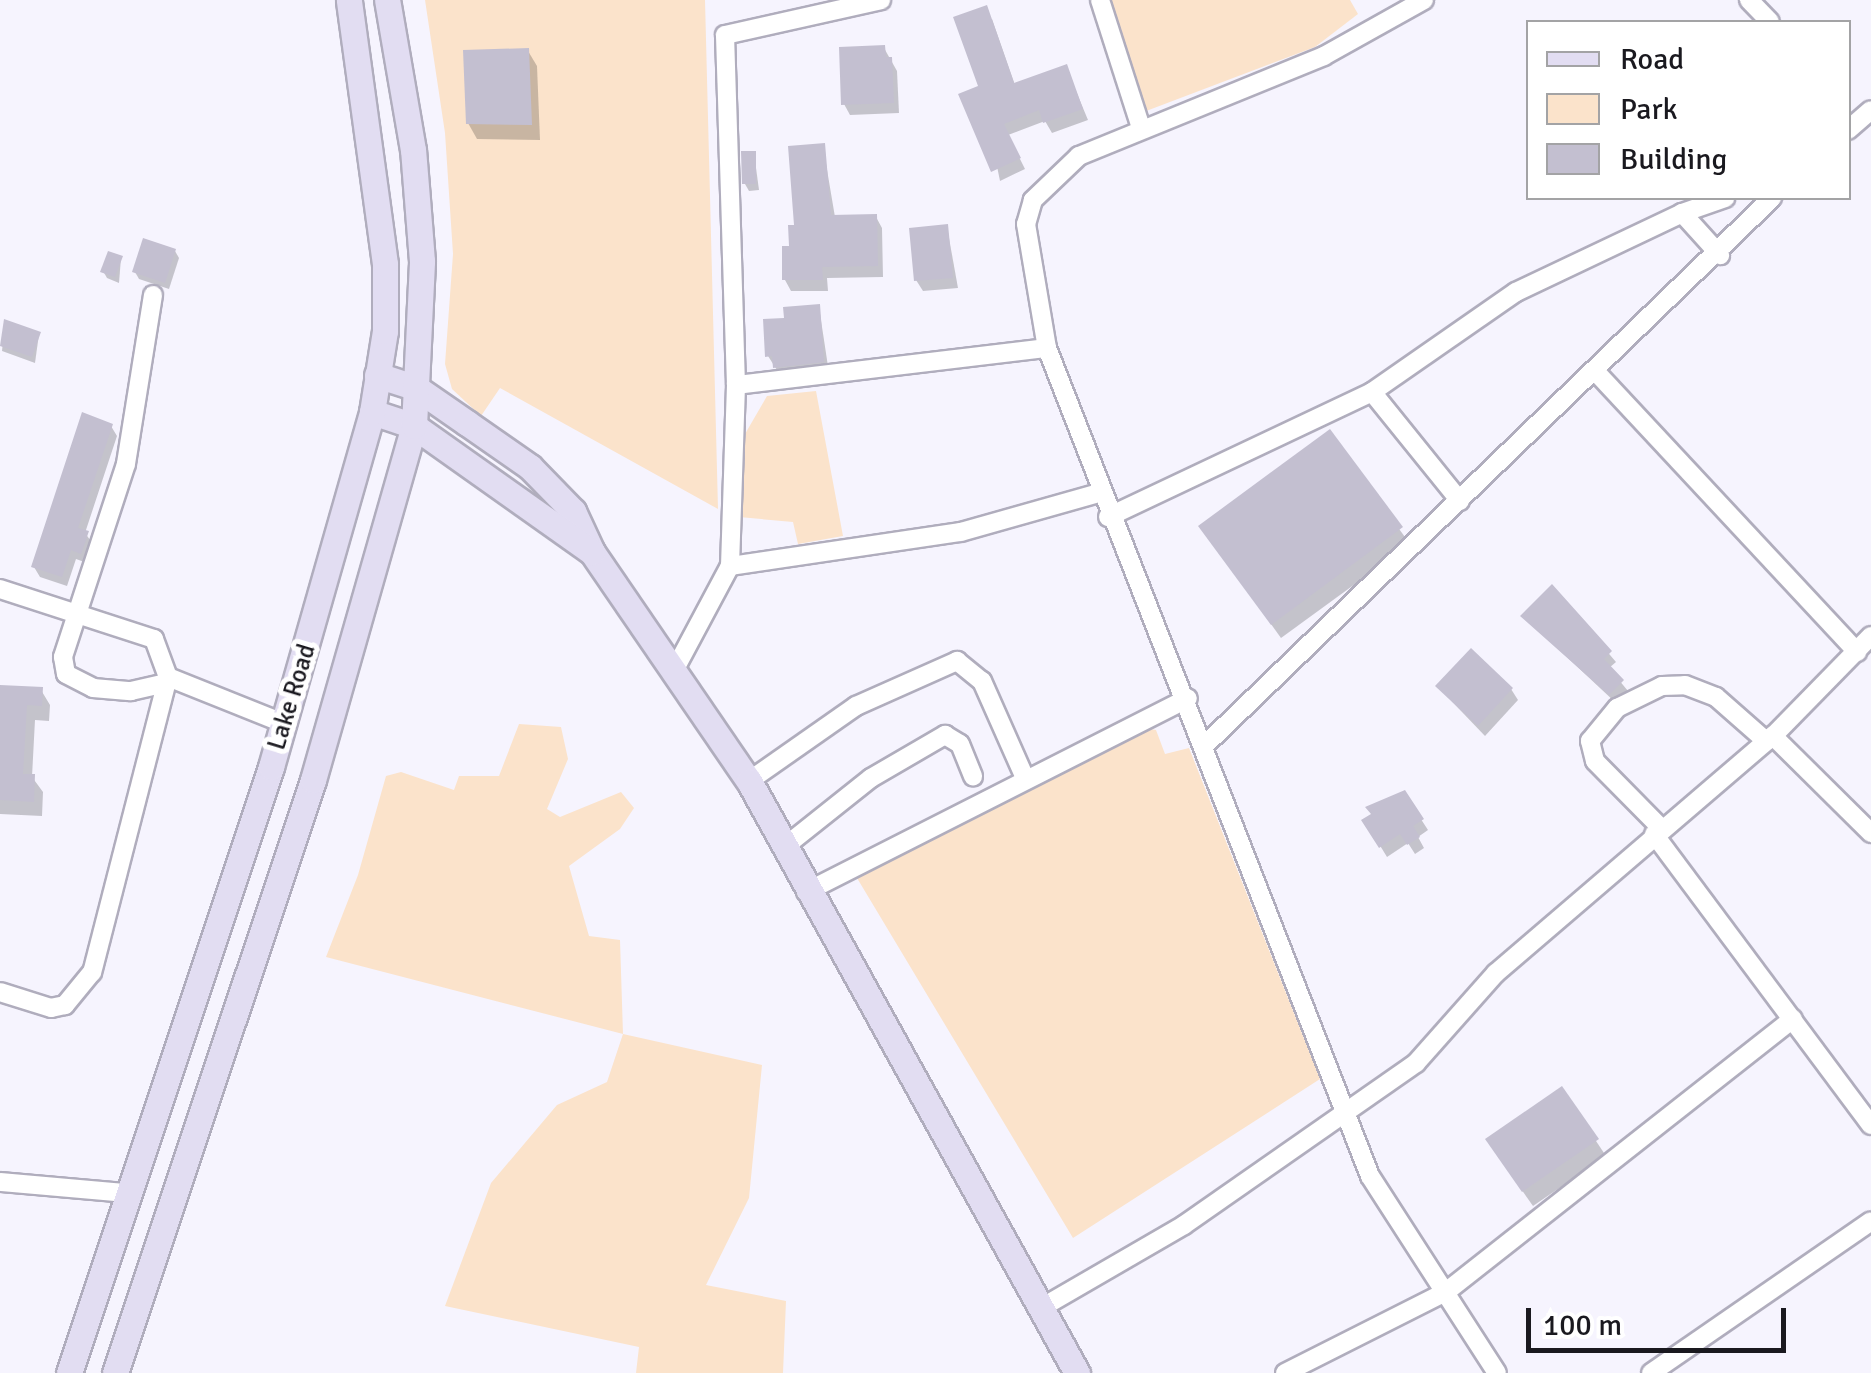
<!DOCTYPE html>
<style>
body{margin:0}
#map{position:relative;width:1871px;height:1373px;overflow:hidden;background:#f6f4fe;font-family:Signika,sans-serif}
div>[style]{position:absolute}
[style*='--x']{left:calc(var(--x)*1px);top:calc(var(--y)*1px);width:calc(var(--w)*1px);rotate:calc(var(--a)*1deg)}
.green>*{inset:0;background:#fbe3cb}
.shadow>*{inset:0;background:#0003}
.building>*{inset:0;background:#c3bfd0}
.roads{filter:drop-shadow(2px 0 #b0adbd) drop-shadow(-2px 0 #b0adbd) drop-shadow(0 2px #b0adbd) drop-shadow(0 -2px #b0adbd)}
.street>*{height:18px;margin:-9px;padding:0 9px;transform-origin:9px;border-radius:9px;background:#fff}
.secondary>*{height:25px;margin:-12.5px;padding:0 12.5px;transform-origin:12.5px;border-radius:12.5px;background:#e2ddf2}
span{translate:-50% -50%;white-space:nowrap;text-align:center;line-height:1.15;-webkit-text-stroke:10px #fff;paint-order:stroke}
.street-label{font-size:25px;color:#1a191f}
.legend{position:absolute;left:1526px;top:20px;width:325px;height:180px;box-sizing:border-box;background:#fff;border:2px solid #a3a3a5;margin:0;padding:12px 18px;list-style:none;font-size:30px;color:#1a191f}
.legend li{display:flex;align-items:center;gap:20px;height:50px}
.legend b{width:50px;border:2px solid #a3a3a5}
.scale{position:absolute;left:1526px;top:1308px;width:260px;height:45px;box-sizing:border-box;border:5px solid #1a191f;border-top:0;padding-left:12px;font-size:30px;line-height:35px;white-space:nowrap;color:#1a191f;-webkit-text-stroke:8px #fff;paint-order:stroke}
</style>
<div id="map">
<div class="green">
<i style="clip-path:polygon(425px 0,705px 0,718px 509px,500px 388px,481px 416px,452px 389px,445px 364px,453px 254px,445px 133px)"></i>
<i style="clip-path:polygon(1094px 0,1350px 0,1358px 14px,1315px 47px,1133px 116px)"></i>
<i style="clip-path:polygon(816px 391px,843px 536px,798px 544px,793px 522px,739px 517px,745px 434px,767px 396px)"></i>
<i style="clip-path:polygon(519px 724px,561px 727px,568px 759px,547px 809px,560px 817px,621px 792px,634px 808px,620px 829px,569px 866px,589px 936px,620px 940px,623px 1034px,762px 1065px,749px 1198px,706px 1285px,786px 1301px,783px 1373px,636px 1373px,639px 1347px,445px 1306px,491px 1183px,557px 1105px,607px 1082px,623px 1034px,326px 957px,358px 875px,386px 776px,401px 772px,454px 790px,459px 776px,499px 776px)"></i>
<i style="clip-path:polygon(1144px 728px,1156px 730px,1165px 754px,1189px 748px,1320px 1079px,1073px 1238px,857px 878px)"></i>
</div>
<div class="shadow">
<i style="clip-path:polygon(992px 19px,1015px 85px,1066px 67px,1088px 120px,1052px 133px,1045px 121px,1008px 135px,1025px 169px,1000px 181px,981px 88px)"></i>
<i style="clip-path:polygon(884px 48px,897px 71px,899px 113px,850px 115px,844px 104px)"></i>
<i style="clip-path:polygon(528px 51px,537px 66px,540px 140px,477px 139px,468px 123px)"></i>
<i style="clip-path:polygon(823px 146px,835px 217px,876px 217px,882px 228px,883px 277px,827px 278px,828px 291px,791px 291px,785px 280px,791px 249px)"></i>
<i style="clip-path:polygon(754px 153px,759px 190px,749px 191px,745px 184px)"></i>
<i style="clip-path:polygon(947px 227px,958px 288px,923px 291px,916px 280px)"></i>
<i style="clip-path:polygon(175px 251px,179px 258px,169px 289px,139px 279px,135px 272px)"></i>
<i style="clip-path:polygon(121px 258px,119px 283px,107px 278px,103px 271px)"></i>
<i style="clip-path:polygon(819px 307px,829px 373px,782px 378px,768px 356px,787px 320px)"></i>
<i style="clip-path:polygon(5px 322px,39px 334px,35px 363px,2px 351px)"></i>
<i style="clip-path:polygon(111px 426px,117px 436px,85px 533px,93px 544px,87px 563px,76px 559px,67px 586px,40px 577px,34px 567px)"></i>
<i style="clip-path:polygon(1329px 432px,1410px 544px,1281px 638px,1201px 527px)"></i>
<i style="clip-path:polygon(1552px 587px,1616px 662px,1609px 668px,1628px 691px,1616px 703px,1523px 616px)"></i>
<i style="clip-path:polygon(0 687px,41px 690px,50px 705px,49px 721px,35px 720px,32px 777px,43px 792px,42px 816px,0 814px)"></i>
<i style="clip-path:polygon(1438px 687px,1511px 689px,1518px 700px,1485px 736px)"></i>
<i style="clip-path:polygon(1404px 793px,1428px 830px,1418px 837px,1424px 848px,1415px 854px,1408px 843px,1387px 857px,1365px 821px)"></i>
<i style="clip-path:polygon(1562px 1090px,1606px 1156px,1533px 1206px,1497px 1155px)"></i>
</div>
<div class="building">
<i style="clip-path:polygon(987px 5px,1014px 83px,1067px 64px,1083px 109px,1043px 123px,1039px 110px,1004px 124px,1021px 158px,991px 172px,958px 94px,978px 86px,953px 17px)"></i>
<i style="clip-path:polygon(885px 45px,886px 57px,892px 57px,894px 103px,841px 105px,839px 47px)"></i>
<i style="clip-path:polygon(529px 48px,532px 125px,466px 124px,463px 50px)"></i>
<i style="clip-path:polygon(825px 143px,831px 215px,877px 214px,878px 266px,822px 267px,823px 280px,782px 280px,782px 246px,789px 246px,788px 225px,794px 225px,788px 146px)"></i>
<i style="clip-path:polygon(741px 151px,756px 151px,756px 184px,742px 184px)"></i>
<i style="clip-path:polygon(948px 224px,953px 278px,914px 281px,909px 228px)"></i>
<i style="clip-path:polygon(143px 238px,176px 249px,165px 283px,132px 272px)"></i>
<i style="clip-path:polygon(108px 251px,123px 256px,115px 277px,100px 272px)"></i>
<i style="clip-path:polygon(820px 304px,824px 362px,773px 368px,772px 356px,765px 357px,763px 319px,784px 318px,783px 307px)"></i>
<i style="clip-path:polygon(4px 319px,41px 332px,32px 357px,0 346px)"></i>
<i style="clip-path:polygon(82px 412px,113px 424px,78px 528px,89px 531px,81px 554px,71px 550px,62px 577px,31px 567px)"></i>
<i style="clip-path:polygon(1330px 429px,1403px 527px,1271px 625px,1198px 526px)"></i>
<i style="clip-path:polygon(1552px 584px,1612px 651px,1604px 659px,1624px 680px,1609px 695px,1520px 616px)"></i>
<i style="clip-path:polygon(1471px 648px,1513px 688px,1478px 726px,1435px 686px)"></i>
<i style="clip-path:polygon(0 685px,43px 687px,42px 706px,27px 705px,23px 774px,35px 774px,34px 802px,0 800px)"></i>
<i style="clip-path:polygon(1405px 790px,1424px 819px,1413px 826px,1420px 837px,1407px 845px,1400px 834px,1379px 848px,1361px 820px,1371px 814px,1365px 807px)"></i>
<i style="clip-path:polygon(1562px 1086px,1599px 1139px,1522px 1192px,1485px 1139px)"></i>
</div>
<div class="roads">
<div class="street">
<i style="--x:1100;--y:0;--w:134;--a:72.2"></i>
<i style="--x:1424;--y:0;--w:115;--a:150.8"></i>
<i style="--x:1324;--y:56;--w:265;--a:157.8"></i>
<i style="--x:1079;--y:156;--w:64;--a:136.3"></i>
<i style="--x:1033;--y:200;--w:25;--a:106"></i>
<i style="--x:1026;--y:224;--w:126;--a:80.4"></i>
<i style="--x:1047;--y:348;--w:889;--a:68.69"></i>
<i style="--x:1370;--y:1176;--w:234;--a:57.2"></i>
<i style="--x:1749;--y:0;--w:30;--a:46"></i>
<i style="--x:1848;--y:130;--w:30;--a:-41"></i>
<i style="--x:1682;--y:213;--w:46;--a:-19.2"></i>
<i style="--x:153;--y:295;--w:171;--a:99.1"></i>
<i style="--x:126;--y:464;--w:203;--a:108.1"></i>
<i style="--x:63;--y:657;--w:17;--a:80"></i>
<i style="--x:66;--y:674;--w:30;--a:27"></i>
<i style="--x:93;--y:688;--w:38;--a:5"></i>
<i style="--x:131;--y:691;--w:36;--a:-13"></i>
<i style="--x:1596;--y:372;--w:383;--a:47"></i>
<i style="--x:736;--y:385;--w:313;--a:-6.8"></i>
<i style="--x:1372;--y:392;--w:140;--a:51.1"></i>
<i style="--x:1108;--y:517;--w:292;--a:-25.3"></i>
<i style="--x:1372;--y:392;--w:175;--a:-34.8"></i>
<i style="--x:1516;--y:292;--w:184;--a:-25.4"></i>
<i style="--x:1682;--y:213;--w:57;--a:47.9"></i>
<i style="--x:730;--y:566;--w:233;--a:-8.4"></i>
<i style="--x:961;--y:532;--w:143;--a:-15.8"></i>
<i style="--x:0;--y:589;--w:162;--a:18"></i>
<i style="--x:154;--y:639;--w:40;--a:69.8"></i>
<i style="--x:168;--y:677;--w:305;--a:104.4"></i>
<i style="--x:92;--y:972;--w:43;--a:129.3"></i>
<i style="--x:65;--y:1005;--w:14;--a:168"></i>
<i style="--x:51;--y:1008;--w:53;--a:-162.6"></i>
<i style="--x:676;--y:667;--w:115;--a:-61.9"></i>
<i style="--x:730;--y:566;--w:181;--a:-88.1"></i>
<i style="--x:736;--y:385;--w:350;--a:-91.8"></i>
<i style="--x:725;--y:35;--w:160;--a:-12.6"></i>
<i style="--x:168;--y:677;--w:124;--a:21.8"></i>
<i style="--x:1773;--y:736;--w:138;--a:44.7"></i>
<i style="--x:1205;--y:745;--w:788;--a:-43.97"></i>
<i style="--x:749;--y:781;--w:131;--a:-35"></i>
<i style="--x:856;--y:706;--w:111;--a:-24"></i>
<i style="--x:957;--y:661;--w:32;--a:39"></i>
<i style="--x:982;--y:681;--w:106;--a:66.1"></i>
<i style="--x:1661;--y:828;--w:94;--a:-134.6"></i>
<i style="--x:1595;--y:761;--w:21;--a:-104"></i>
<i style="--x:1590;--y:741;--w:43;--a:-50.7"></i>
<i style="--x:1617;--y:708;--w:50;--a:-26.1"></i>
<i style="--x:1662;--y:686;--w:23;--a:-2"></i>
<i style="--x:1685;--y:685;--w:33;--a:21"></i>
<i style="--x:1716;--y:697;--w:67;--a:41.3"></i>
<i style="--x:1654;--y:834;--w:363;--a:53.3"></i>
<i style="--x:783;--y:848;--w:112;--a:-38.5"></i>
<i style="--x:871;--y:778;--w:86;--a:-30.2"></i>
<i style="--x:945;--y:735;--w:17;--a:31"></i>
<i style="--x:960;--y:744;--w:35;--a:68"></i>
<i style="--x:806;--y:892;--w:428;--a:-26.9"></i>
<i style="--x:0;--y:1182;--w:127;--a:5"></i>
<i style="--x:1041;--y:1308;--w:165;--a:-30.1"></i>
<i style="--x:1184;--y:1225;--w:283;--a:-34.9"></i>
<i style="--x:1416;--y:1063;--w:120;--a:-48.4"></i>
<i style="--x:1496;--y:973;--w:365;--a:-40.6"></i>
<i style="--x:1773;--y:736;--w:140;--a:-45.6"></i>
<i style="--x:1285;--y:1373;--w:182;--a:-26.8"></i>
<i style="--x:1447;--y:1291;--w:440;--a:-38.2"></i>
<i style="--x:1651;--y:1373;--w:267;--a:-34.6"></i>
</div>
<div class="secondary">
<i style="--x:377;--y:375;--w:40;--a:18"></i>
<i style="--x:415;--y:387;--w:63;--a:34.7"></i>
<i style="--x:467;--y:423;--w:77;--a:34.9"></i>
<i style="--x:530;--y:467;--w:62;--a:45.7"></i>
<i style="--x:573;--y:511;--w:45;--a:65.1"></i>
<i style="--x:592;--y:552;--w:278;--a:55.6"></i>
<i style="--x:749;--y:781;--w:677;--a:61.01"></i>
<i style="--x:372;--y:412;--w:44;--a:18.4"></i>
<i style="--x:414;--y:426;--w:218;--a:35.3"></i>
<i style="--x:69;--y:1373;--w:639;--a:-71.57"></i>
<i style="--x:271;--y:767;--w:369;--a:-74.1"></i>
<i style="--x:372;--y:412;--w:82;--a:-80.9"></i>
<i style="--x:385;--y:331;--w:67;--a:-90"></i>
<i style="--x:385;--y:264;--w:266;--a:-97.8"></i>
<i style="--x:115;--y:1373;--w:625;--a:-71.54"></i>
<i style="--x:313;--y:780;--w:368;--a:-74.1"></i>
<i style="--x:414;--y:426;--w:165;--a:-87.2"></i>
<i style="--x:422;--y:261;--w:111;--a:-94.6"></i>
<i style="--x:413;--y:150;--w:152;--a:-99.8"></i>
</div>
</div>
<div class="street-label">
<span style="left:292px;top:697px;rotate:-73deg">Lake Road</span>
</div>
<ul class="legend">
<li><b style="height:12px;background:#e2ddf2"></b>Road</li>
<li><b style="height:28px;background:#fbe3cb"></b>Park</li>
<li><b style="height:28px;background:#c3bfd0"></b>Building</li>
</ul>
<div class="scale">100 m</div>
</div>
